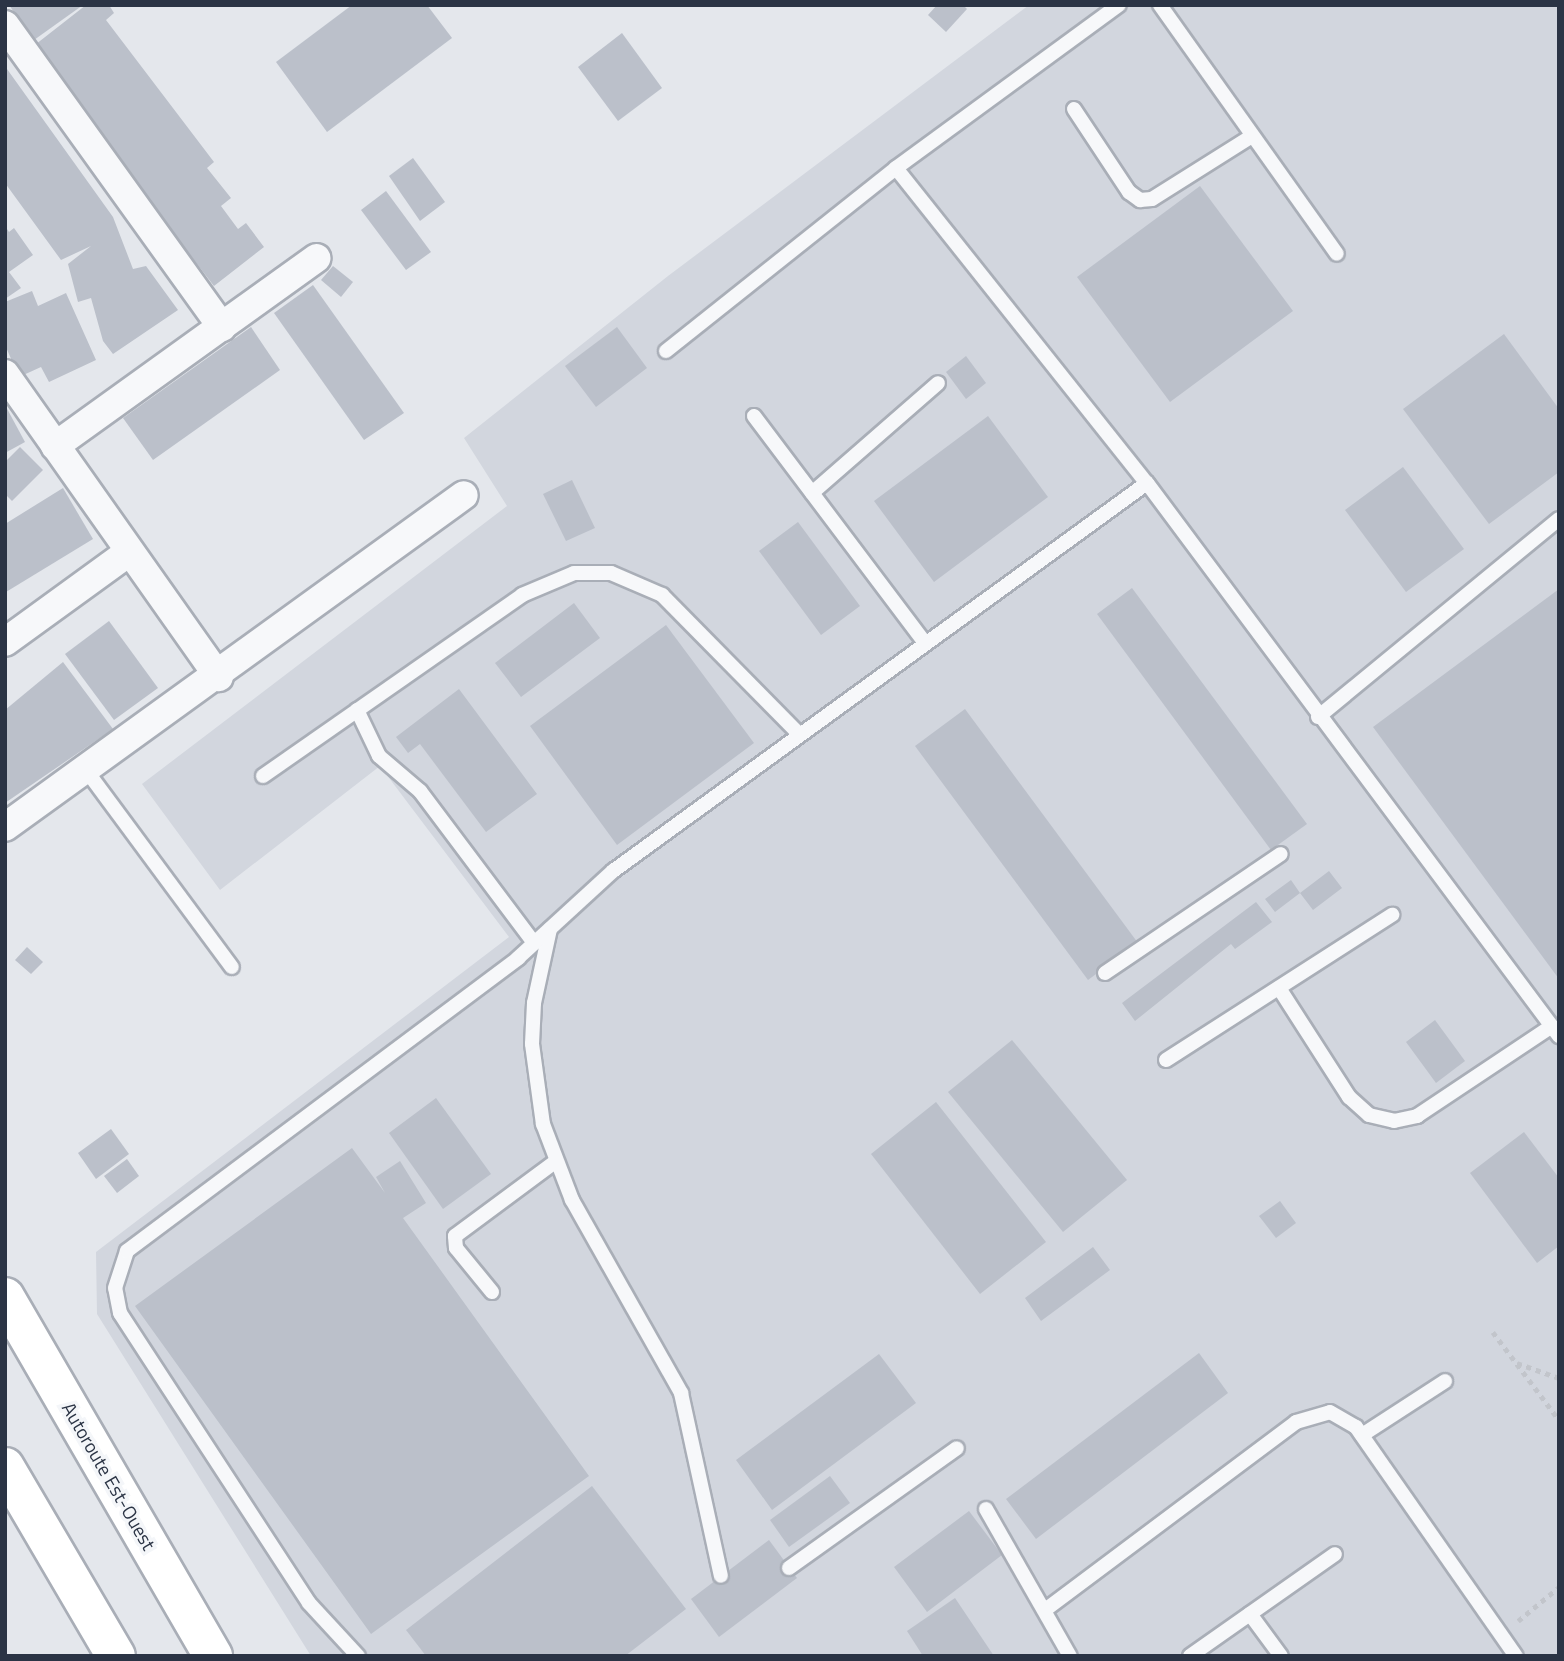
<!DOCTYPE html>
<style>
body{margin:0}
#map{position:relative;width:1564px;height:1661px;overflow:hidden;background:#e4e7ec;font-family:"Titillium Web",sans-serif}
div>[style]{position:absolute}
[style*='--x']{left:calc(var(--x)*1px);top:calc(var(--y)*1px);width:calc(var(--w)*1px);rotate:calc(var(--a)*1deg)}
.built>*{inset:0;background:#d2d6de}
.building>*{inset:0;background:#bbc0ca}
.path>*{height:4.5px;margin-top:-2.25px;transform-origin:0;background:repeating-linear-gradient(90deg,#c2c5cb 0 5px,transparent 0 10px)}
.roads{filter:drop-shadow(2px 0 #a9aeb7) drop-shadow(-2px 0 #a9aeb7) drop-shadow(0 2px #a9aeb7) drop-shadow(0 -2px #a9aeb7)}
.lane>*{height:14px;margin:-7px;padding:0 7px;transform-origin:7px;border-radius:7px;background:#f7f8fa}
.street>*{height:28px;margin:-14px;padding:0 14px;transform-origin:14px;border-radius:14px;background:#f7f8fa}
.highway>*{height:38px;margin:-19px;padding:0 19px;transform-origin:19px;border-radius:19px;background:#fff}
span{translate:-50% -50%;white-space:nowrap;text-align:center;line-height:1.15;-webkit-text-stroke:7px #f4f6f9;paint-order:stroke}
.street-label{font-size:19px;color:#2b3445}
.frame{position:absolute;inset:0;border:7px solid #2b3445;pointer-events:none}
</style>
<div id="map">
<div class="built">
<i style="clip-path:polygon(1029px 5px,1559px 5px,1559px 1656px,311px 1656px,97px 1314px,96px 1252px,509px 937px,380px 766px,220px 890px,142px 784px,507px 506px,464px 438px,668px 276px)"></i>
</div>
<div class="building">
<i style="clip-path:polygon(9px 5px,83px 5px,34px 40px)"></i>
<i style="clip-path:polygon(86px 5px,109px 5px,114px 13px,106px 20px,214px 162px,207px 168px,231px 198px,221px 206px,238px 229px,246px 223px,264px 247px,214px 286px,31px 48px)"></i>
<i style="clip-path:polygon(352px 5px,427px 5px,452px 38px,327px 132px,276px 62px)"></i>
<i style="clip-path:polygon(937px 5px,963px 5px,967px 9px,946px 32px,928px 15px)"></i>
<i style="clip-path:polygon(622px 33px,662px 88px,618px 121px,578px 67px)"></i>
<i style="clip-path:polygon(7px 69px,113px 217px,133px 269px,146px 266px,178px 310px,113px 354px,103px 341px,91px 298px,78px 302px,68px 264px,91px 246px,61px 260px,5px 183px)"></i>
<i style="clip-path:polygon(413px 158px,445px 202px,420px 221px,389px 176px)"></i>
<i style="clip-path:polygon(1200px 186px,1293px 311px,1170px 402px,1077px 277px)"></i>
<i style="clip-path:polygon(386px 191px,431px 252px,406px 270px,361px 210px)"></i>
<i style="clip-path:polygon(5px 226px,9px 232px,14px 228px,33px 255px,9px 272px,21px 288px,5px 299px)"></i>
<i style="clip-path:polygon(333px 266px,353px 282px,341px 297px,321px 280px)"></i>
<i style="clip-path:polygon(313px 285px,404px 413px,364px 440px,274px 313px)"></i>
<i style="clip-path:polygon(32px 291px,38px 306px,66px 293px,96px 360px,49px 382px,41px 367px,19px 377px,5px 345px,5px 302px)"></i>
<i style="clip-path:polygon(251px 327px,280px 370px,153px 460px,123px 418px)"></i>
<i style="clip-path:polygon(617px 327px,647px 368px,596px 407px,565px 366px)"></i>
<i style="clip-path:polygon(1504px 334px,1559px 409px,1559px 472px,1489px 524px,1403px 409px)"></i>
<i style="clip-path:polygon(966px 356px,986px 383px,966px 399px,946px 372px)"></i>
<i style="clip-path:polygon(5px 405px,25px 442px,5px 453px)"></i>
<i style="clip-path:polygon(988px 416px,1048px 497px,934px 582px,874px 501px)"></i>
<i style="clip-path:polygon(20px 447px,43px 470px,12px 501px,5px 494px,5px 462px)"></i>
<i style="clip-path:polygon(1403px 467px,1464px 549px,1406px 592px,1345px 510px)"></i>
<i style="clip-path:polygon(572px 480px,595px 528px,566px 541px,543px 494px)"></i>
<i style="clip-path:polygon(63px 488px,93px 539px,6px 592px,5px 524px)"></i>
<i style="clip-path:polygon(798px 522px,860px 606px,821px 635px,759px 551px)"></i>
<i style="clip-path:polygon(1132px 588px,1307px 824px,1271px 850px,1097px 614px)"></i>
<i style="clip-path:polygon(1559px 589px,1559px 979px,1373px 727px)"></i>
<i style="clip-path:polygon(574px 603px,600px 638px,521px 697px,495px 663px)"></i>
<i style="clip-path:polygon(109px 621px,158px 688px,114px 720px,65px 654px)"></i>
<i style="clip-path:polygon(666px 625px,754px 743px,617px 845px,530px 726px)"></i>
<i style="clip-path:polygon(63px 662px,113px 729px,5px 803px,5px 710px)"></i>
<i style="clip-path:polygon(459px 689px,537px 794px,486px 832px,420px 744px,408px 753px,396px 737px)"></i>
<i style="clip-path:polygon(965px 709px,1138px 943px,1088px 980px,915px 746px)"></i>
<i style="clip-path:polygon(1329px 871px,1342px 888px,1313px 910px,1300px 893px,1275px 912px,1265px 899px,1291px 880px,1300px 893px)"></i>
<i style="clip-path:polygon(1256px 902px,1272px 922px,1235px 949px,1231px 944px,1135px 1021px,1122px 1003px)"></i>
<i style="clip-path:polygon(27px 947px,43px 962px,31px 974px,15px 960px)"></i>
<i style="clip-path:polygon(1435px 1020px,1465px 1061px,1436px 1083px,1406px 1042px)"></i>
<i style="clip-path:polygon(1012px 1040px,1127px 1180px,1063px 1232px,948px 1092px)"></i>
<i style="clip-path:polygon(436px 1098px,491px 1174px,443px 1209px,389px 1133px)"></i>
<i style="clip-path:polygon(936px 1102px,1046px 1242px,980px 1294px,871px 1154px)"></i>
<i style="clip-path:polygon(111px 1129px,129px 1154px,96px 1179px,78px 1153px)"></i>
<i style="clip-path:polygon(1524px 1132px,1559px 1178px,1559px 1246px,1537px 1263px,1470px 1173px)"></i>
<i style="clip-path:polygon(352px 1148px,385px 1193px,376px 1177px,400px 1161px,426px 1203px,403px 1218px,589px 1476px,371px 1634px,135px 1306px)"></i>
<i style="clip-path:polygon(127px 1159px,139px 1176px,117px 1193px,104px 1176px)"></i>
<i style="clip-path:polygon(1280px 1201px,1296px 1223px,1276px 1238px,1259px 1216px)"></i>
<i style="clip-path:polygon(1093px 1247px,1110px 1270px,1041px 1321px,1025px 1298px)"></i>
<i style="clip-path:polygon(1199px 1353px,1228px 1393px,1036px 1539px,1006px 1499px)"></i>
<i style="clip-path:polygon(879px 1354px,916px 1403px,772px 1510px,736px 1460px)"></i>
<i style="clip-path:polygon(830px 1476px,850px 1503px,789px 1547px,770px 1520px)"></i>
<i style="clip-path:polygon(592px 1486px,686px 1609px,625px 1656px,426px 1656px,406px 1630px)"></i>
<i style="clip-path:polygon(969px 1511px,1002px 1555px,927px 1612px,894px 1567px)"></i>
<i style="clip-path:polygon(769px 1540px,797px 1578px,719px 1637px,691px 1599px)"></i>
<i style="clip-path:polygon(955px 1598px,994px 1656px,923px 1656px,907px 1631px)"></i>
</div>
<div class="path">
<i style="--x:1493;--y:1332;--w:110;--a:53.1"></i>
<i style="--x:1517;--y:1363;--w:45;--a:19.7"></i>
<i style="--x:1518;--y:1621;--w:53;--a:-39.7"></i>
</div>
<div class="roads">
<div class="lane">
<i style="--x:1160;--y:5;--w:305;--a:54.6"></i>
<i style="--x:1074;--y:109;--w:100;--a:56.5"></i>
<i style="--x:1129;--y:192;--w:14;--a:36"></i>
<i style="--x:1140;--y:200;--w:12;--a:-5"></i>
<i style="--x:1152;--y:199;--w:118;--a:-32.2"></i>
<i style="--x:896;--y:168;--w:403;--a:51.5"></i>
<i style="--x:1147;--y:483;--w:690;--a:53.31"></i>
<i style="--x:666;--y:351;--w:294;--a:-38.5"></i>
<i style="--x:896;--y:168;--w:276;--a:-36.2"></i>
<i style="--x:754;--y:416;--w:283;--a:53"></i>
<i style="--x:812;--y:493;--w:167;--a:-41.1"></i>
<i style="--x:357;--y:710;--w:51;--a:64.4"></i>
<i style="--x:379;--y:756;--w:54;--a:40.5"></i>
<i style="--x:420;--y:791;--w:190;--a:53.1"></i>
<i style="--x:1318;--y:717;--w:312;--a:-39.4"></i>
<i style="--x:86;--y:770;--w:245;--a:53.5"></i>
<i style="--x:263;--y:776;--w:316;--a:-34.9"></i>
<i style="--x:522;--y:595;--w:56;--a:-22.9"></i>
<i style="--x:574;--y:573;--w:37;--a:0"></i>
<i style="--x:611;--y:573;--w:56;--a:23.3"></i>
<i style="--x:662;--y:595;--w:194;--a:45.4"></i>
<i style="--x:550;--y:929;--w:76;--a:102.2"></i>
<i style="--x:534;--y:1003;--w:41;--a:92.8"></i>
<i style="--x:532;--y:1044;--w:81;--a:82.2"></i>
<i style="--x:543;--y:1124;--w:81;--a:69.1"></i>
<i style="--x:572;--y:1200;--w:222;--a:60.5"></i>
<i style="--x:681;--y:1393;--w:187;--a:77.7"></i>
<i style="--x:1105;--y:973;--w:212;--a:-34.1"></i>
<i style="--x:1279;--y:988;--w:130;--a:57.3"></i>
<i style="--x:1349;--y:1097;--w:27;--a:42"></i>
<i style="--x:1369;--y:1115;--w:26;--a:13"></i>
<i style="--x:1394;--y:1121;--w:24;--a:-12"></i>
<i style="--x:1417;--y:1116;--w:162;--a:-33.7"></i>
<i style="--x:1166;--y:1060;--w:269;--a:-32.7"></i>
<i style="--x:492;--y:1292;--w:57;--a:-129.3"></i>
<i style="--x:456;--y:1248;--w:12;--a:-95"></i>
<i style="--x:455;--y:1236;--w:124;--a:-36.5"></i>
<i style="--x:1362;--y:1435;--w:99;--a:-33"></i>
<i style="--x:986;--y:1509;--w:169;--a:60.3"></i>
<i style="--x:789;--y:1568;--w:206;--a:-35.5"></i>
<i style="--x:1045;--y:1610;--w:314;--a:-36.8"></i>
<i style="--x:1296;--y:1422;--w:35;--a:-16"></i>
<i style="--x:1330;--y:1412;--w:30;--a:30"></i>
<i style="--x:1356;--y:1427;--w:279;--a:55.1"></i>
<i style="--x:1250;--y:1614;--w:52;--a:53.6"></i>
<i style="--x:358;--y:1656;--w:72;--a:-132.8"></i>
<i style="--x:309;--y:1603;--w:346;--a:-123.1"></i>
<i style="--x:120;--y:1313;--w:25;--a:-101"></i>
<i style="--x:115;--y:1288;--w:39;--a:-72"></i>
<i style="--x:127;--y:1251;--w:489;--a:-36.8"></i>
<i style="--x:518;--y:958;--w:129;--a:-42.5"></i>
<i style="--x:613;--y:871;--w:660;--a:-36"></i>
<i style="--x:1190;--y:1656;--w:177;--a:-35.1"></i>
</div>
<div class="street">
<i style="--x:5;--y:25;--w:372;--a:54.3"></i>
<i style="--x:5;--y:374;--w:371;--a:54.8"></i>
<i style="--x:55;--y:446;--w:322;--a:-35.7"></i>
<i style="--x:5;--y:642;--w:153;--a:-36"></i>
<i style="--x:5;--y:827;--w:566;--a:-35.88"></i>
</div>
<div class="highway">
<i style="--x:5;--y:1297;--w:415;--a:59.9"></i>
<i style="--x:5;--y:1467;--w:219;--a:59.6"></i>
</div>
</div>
<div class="street-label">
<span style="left:109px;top:1476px;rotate:60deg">Autoroute Est-Ouest</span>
</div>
<div class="frame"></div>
</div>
